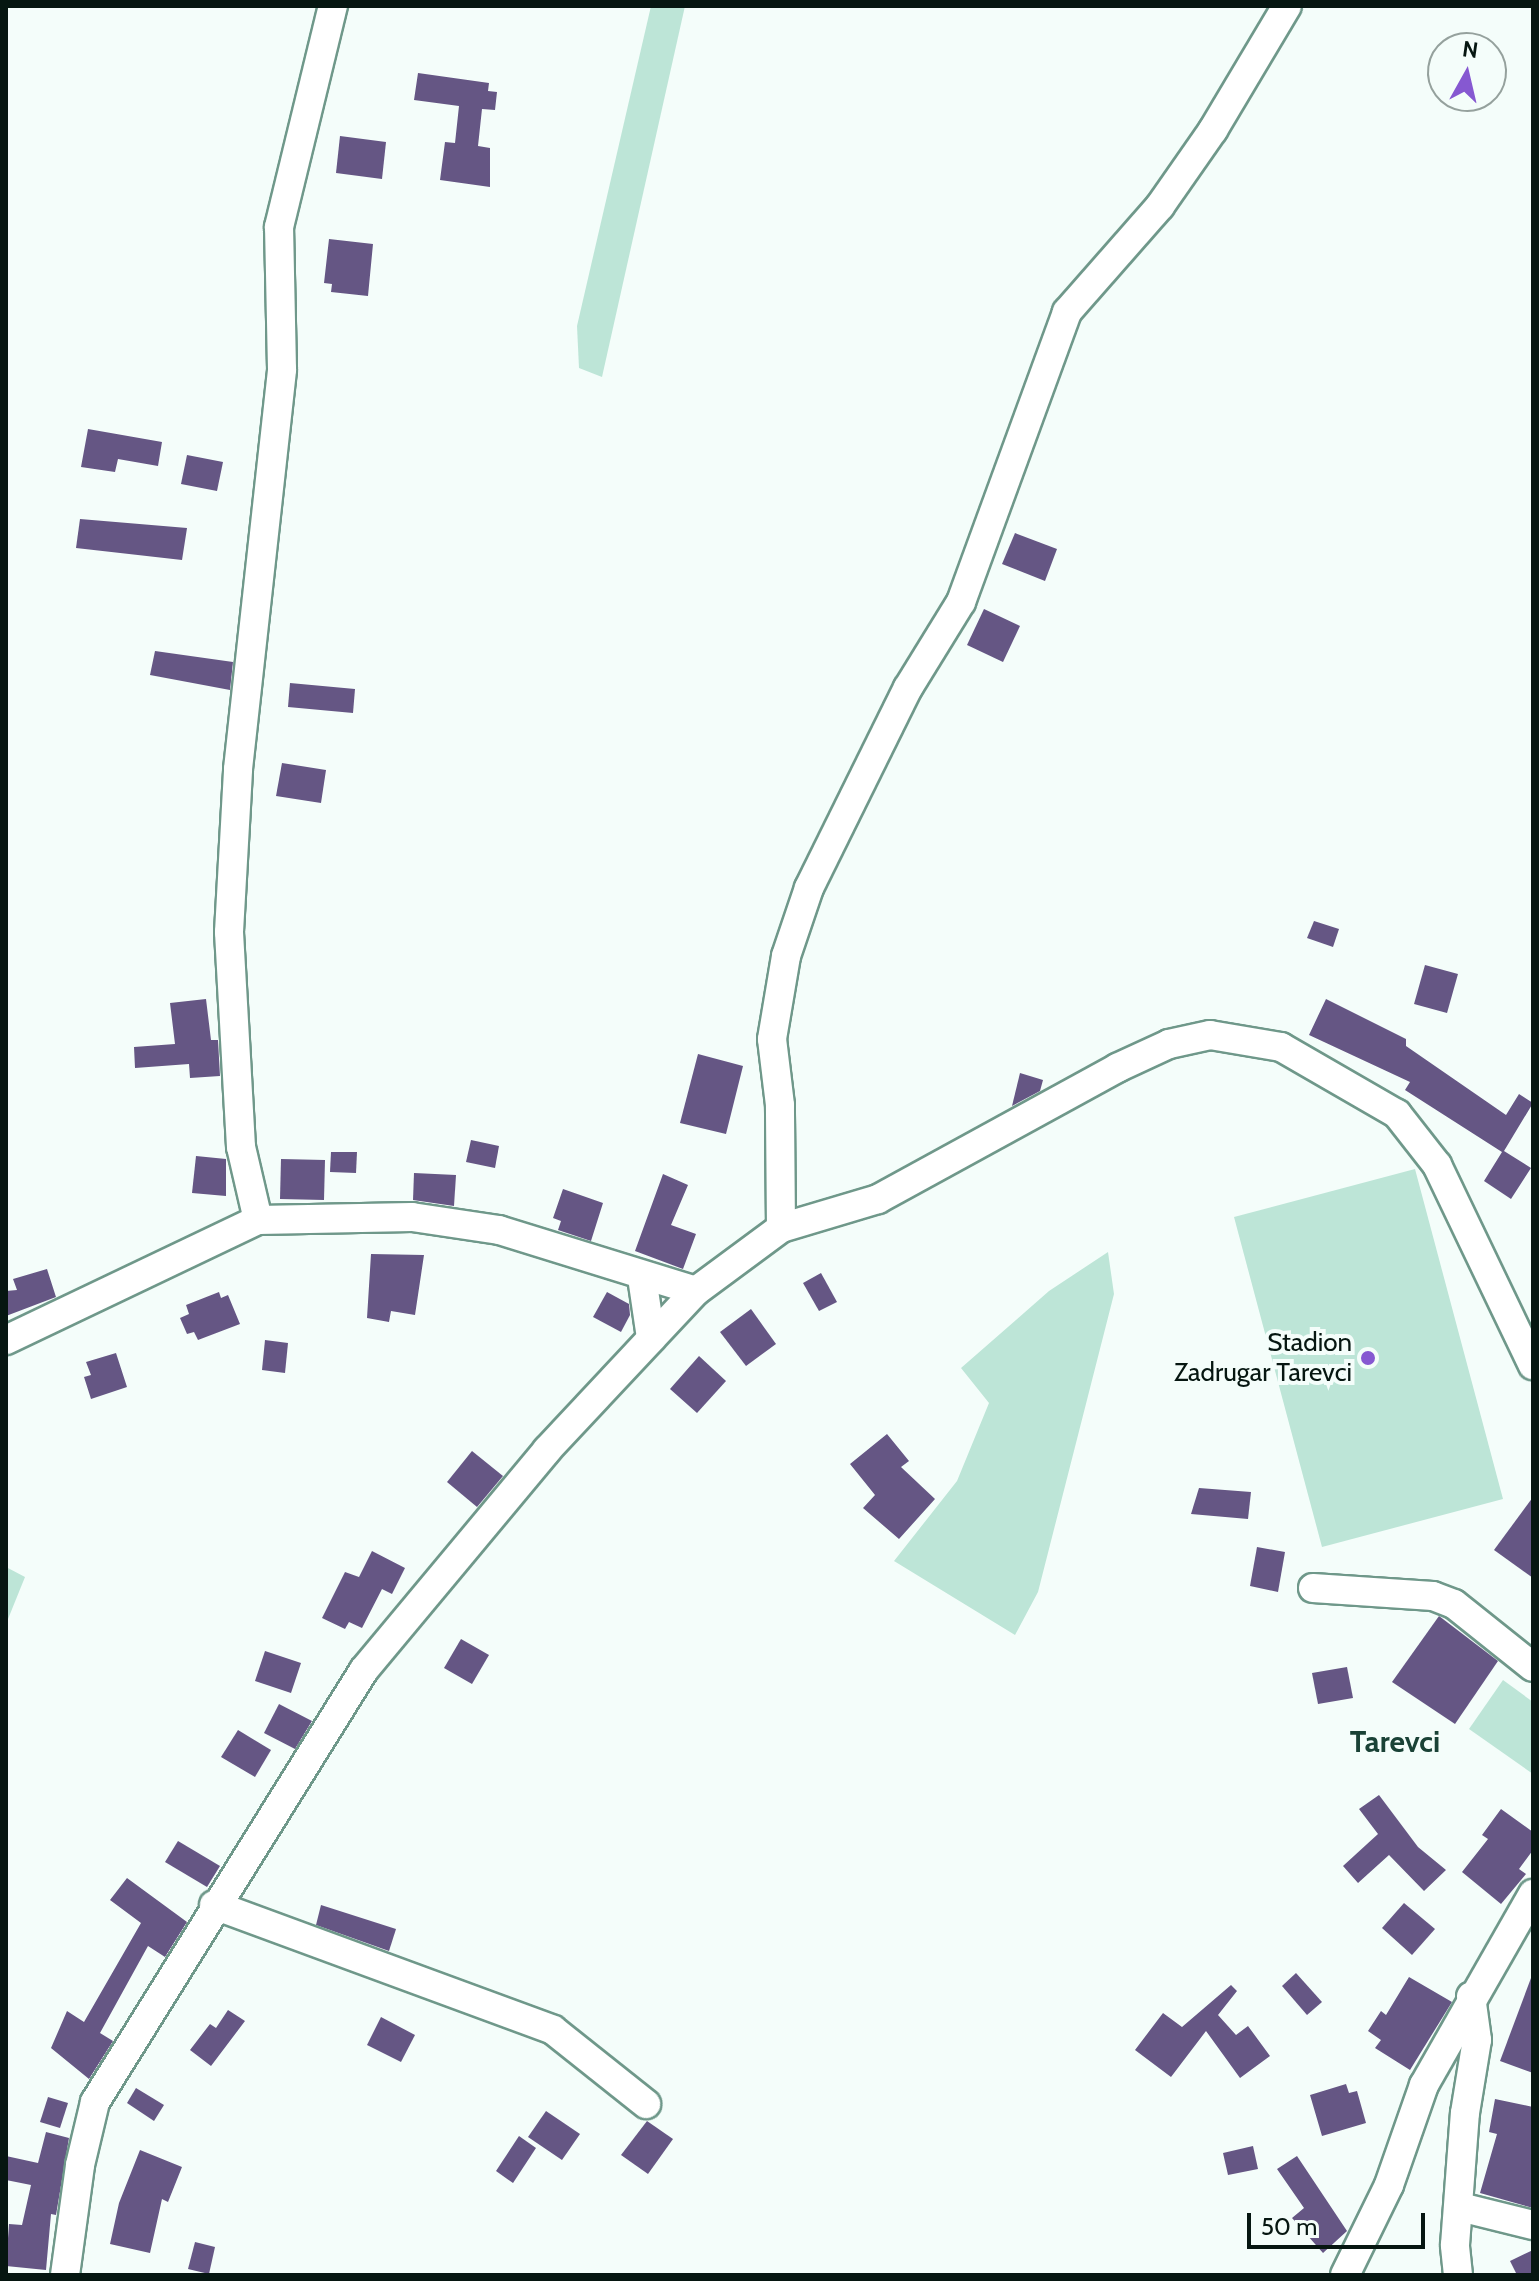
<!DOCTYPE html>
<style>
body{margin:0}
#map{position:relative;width:1539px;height:2281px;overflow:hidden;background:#f4fdfa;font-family:Cabin,sans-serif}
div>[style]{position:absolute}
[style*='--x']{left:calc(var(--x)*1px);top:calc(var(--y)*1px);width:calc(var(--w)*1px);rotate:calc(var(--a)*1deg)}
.green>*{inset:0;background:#bde5d7}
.building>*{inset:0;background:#655684}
.roads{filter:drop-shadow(2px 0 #6f988a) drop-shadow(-2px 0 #6f988a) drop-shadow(0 2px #6f988a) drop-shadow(0 -2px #6f988a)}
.street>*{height:28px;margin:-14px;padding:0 14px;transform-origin:14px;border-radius:14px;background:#fff}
.dots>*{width:22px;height:22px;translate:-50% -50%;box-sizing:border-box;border:4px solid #f4fdfa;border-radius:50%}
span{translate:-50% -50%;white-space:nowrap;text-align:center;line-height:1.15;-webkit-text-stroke:8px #f4fdfa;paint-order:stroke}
.poi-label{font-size:26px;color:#061611}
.right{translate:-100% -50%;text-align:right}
.quarter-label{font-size:30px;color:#1a4236;font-weight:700}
.frame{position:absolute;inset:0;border:8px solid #061611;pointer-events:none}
.north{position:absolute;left:1427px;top:32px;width:80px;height:80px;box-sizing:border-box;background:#f4fdfa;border:2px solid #95a19d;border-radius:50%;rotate:8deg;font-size:22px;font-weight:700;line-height:32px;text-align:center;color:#061611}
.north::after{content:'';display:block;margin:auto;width:28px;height:36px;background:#8658d1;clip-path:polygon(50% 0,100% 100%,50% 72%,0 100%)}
.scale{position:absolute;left:1247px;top:2213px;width:178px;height:36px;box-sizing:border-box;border:4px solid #061611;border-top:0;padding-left:10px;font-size:24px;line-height:28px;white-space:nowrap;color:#061611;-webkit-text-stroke:6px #f4fdfa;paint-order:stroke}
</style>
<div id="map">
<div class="green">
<i style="clip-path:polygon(651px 6px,685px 6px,602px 377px,579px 368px,577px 326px)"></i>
<i style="clip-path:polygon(1415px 1169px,1503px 1499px,1322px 1547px,1234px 1217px)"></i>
<i style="clip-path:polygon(1108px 1252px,1114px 1294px,1038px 1592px,1015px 1635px,894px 1561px,957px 1481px,989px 1403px,961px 1368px,1049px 1291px)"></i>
<i style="clip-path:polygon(6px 1567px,25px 1577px,6px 1624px)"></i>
<i style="clip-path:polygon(1503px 1680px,1533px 1702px,1533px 1774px,1469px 1729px)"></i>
</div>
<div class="building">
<i style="clip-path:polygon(418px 73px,489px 83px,488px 91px,497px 92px,495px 110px,482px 109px,478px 146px,490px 148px,490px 187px,440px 180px,445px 142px,455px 143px,459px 106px,414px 100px)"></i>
<i style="clip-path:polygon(340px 136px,386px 142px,382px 179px,336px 173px)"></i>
<i style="clip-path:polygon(329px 239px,373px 244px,368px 296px,331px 292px,332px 284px,324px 283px)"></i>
<i style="clip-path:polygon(88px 429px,162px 442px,158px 466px,118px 459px,115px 472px,81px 467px)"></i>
<i style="clip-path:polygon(187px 455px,223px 462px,217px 491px,181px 484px)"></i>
<i style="clip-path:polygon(80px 519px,187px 528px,182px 560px,76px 548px)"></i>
<i style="clip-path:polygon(1015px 533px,1057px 549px,1045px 581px,1002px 564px)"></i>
<i style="clip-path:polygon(984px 609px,1020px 626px,1003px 662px,967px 645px)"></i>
<i style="clip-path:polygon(155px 651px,233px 662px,230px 690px,150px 675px)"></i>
<i style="clip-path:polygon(290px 683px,355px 689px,353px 713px,288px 707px)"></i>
<i style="clip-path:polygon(282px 763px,326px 770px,321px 803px,276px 796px)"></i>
<i style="clip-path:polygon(1314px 921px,1339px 929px,1333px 947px,1307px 938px)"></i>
<i style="clip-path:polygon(1425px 965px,1458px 974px,1447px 1013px,1414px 1004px)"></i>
<i style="clip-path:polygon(206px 999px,211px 1040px,218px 1040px,220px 1076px,190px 1078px,189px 1064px,135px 1068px,134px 1047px,175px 1044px,170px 1003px)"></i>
<i style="clip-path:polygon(1326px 999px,1406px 1039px,1406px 1046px,1506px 1115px,1519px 1094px,1533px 1103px,1504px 1151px,1531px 1168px,1511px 1199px,1484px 1181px,1502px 1152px,1405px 1090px,1410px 1082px,1309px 1035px)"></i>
<i style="clip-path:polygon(698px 1054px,743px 1066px,726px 1134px,680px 1123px)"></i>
<i style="clip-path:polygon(1020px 1073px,1043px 1080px,1040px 1091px,1012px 1106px)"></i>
<i style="clip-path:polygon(471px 1140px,499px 1146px,495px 1168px,466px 1162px)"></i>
<i style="clip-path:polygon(331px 1152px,357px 1152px,356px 1173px,330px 1172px)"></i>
<i style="clip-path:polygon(196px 1156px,226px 1159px,226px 1196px,192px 1193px)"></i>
<i style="clip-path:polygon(281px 1159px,325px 1160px,324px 1200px,280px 1199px)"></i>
<i style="clip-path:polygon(414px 1173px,456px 1175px,454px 1206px,413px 1200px)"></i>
<i style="clip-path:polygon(663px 1174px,688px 1185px,671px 1225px,696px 1234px,683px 1269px,635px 1251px)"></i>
<i style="clip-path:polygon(563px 1189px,603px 1203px,591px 1241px,558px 1230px,561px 1221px,553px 1218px)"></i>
<i style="clip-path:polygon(371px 1254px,424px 1255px,415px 1315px,391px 1311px,389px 1322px,367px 1318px)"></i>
<i style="clip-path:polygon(47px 1269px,56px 1297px,6px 1316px,6px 1291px,17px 1290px,13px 1279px)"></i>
<i style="clip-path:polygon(821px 1273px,837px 1302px,819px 1311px,803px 1283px)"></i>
<i style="clip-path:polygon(219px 1292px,221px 1298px,228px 1295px,240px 1324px,198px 1340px,194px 1332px,187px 1334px,180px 1318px,189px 1314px,186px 1305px)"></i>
<i style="clip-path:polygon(607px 1292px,629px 1304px,630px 1315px,621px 1332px,593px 1317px)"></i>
<i style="clip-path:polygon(751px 1309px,776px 1344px,746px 1366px,720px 1332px)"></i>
<i style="clip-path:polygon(265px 1340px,288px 1343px,285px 1373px,262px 1370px)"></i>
<i style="clip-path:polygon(116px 1353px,127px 1387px,91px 1399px,84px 1377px,91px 1375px,86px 1362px)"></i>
<i style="clip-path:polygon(699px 1356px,726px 1381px,697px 1413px,670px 1389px)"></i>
<i style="clip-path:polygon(887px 1434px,909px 1461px,901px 1467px,935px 1499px,899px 1539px,863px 1508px,875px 1495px,850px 1464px)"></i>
<i style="clip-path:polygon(472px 1451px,503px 1476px,477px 1507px,447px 1482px)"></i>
<i style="clip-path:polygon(1199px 1488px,1251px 1492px,1248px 1519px,1191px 1514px)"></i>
<i style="clip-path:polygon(1533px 1497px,1533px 1578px,1494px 1550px)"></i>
<i style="clip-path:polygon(1257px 1547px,1285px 1552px,1278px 1592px,1250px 1586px)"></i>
<i style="clip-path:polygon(372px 1551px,405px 1568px,392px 1594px,382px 1589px,362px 1628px,349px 1622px,345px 1629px,322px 1618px,345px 1572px,359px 1577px)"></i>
<i style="clip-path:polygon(1439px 1616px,1498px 1661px,1455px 1724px,1392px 1682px)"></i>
<i style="clip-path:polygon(461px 1639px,489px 1655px,472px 1684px,444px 1668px)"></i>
<i style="clip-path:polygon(265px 1651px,301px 1663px,291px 1693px,255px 1681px)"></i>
<i style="clip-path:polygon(1347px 1667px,1353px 1698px,1318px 1704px,1312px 1673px)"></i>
<i style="clip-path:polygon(279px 1704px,312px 1721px,295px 1749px,264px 1733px)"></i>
<i style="clip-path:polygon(238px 1730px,271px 1750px,255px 1777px,221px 1757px)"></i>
<i style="clip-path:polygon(1379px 1795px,1418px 1847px,1446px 1870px,1424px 1891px,1389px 1855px,1358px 1883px,1343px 1866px,1378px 1834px,1359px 1809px)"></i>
<i style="clip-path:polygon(1501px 1809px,1533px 1832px,1533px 1850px,1519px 1869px,1526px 1874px,1501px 1904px,1462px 1872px,1488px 1839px,1482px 1835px)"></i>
<i style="clip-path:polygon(178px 1841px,220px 1866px,207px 1887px,165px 1862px)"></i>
<i style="clip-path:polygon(127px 1878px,187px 1922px,165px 1957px,148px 1946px,100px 2033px,113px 2041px,89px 2079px,51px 2048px,67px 2011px,84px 2022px,141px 1923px,110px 1900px)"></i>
<i style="clip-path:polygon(1404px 1903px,1435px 1929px,1412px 1955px,1382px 1928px)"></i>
<i style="clip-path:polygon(321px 1905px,396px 1929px,389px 1951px,316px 1925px)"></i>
<i style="clip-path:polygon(1296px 1973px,1322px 2002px,1307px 2015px,1282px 1986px)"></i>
<i style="clip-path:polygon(1409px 1977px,1452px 2002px,1410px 2070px,1375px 2048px,1381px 2040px,1368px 2031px,1381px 2011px,1386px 2015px)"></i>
<i style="clip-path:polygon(1531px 1978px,1533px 1978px,1533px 2073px,1500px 2061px)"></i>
<i style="clip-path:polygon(1231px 1985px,1237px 1991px,1218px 2015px,1236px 2035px,1248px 2026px,1270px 2056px,1240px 2078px,1206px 2031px,1171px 2077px,1135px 2050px,1163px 2013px,1182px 2027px)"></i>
<i style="clip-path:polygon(228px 2010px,245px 2021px,211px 2066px,190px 2050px,210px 2024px,216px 2028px)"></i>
<i style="clip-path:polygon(381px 2017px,415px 2035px,401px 2062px,367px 2045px)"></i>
<i style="clip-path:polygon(1346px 2084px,1349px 2093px,1357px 2091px,1366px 2123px,1322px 2136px,1310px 2095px)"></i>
<i style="clip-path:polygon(136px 2088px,164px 2105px,154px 2121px,127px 2103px)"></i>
<i style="clip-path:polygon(48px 2097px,68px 2103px,60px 2128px,40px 2122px)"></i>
<i style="clip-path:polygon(1495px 2099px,1533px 2107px,1533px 2208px,1480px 2193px,1497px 2134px,1489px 2132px)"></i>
<i style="clip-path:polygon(546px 2111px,580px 2134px,562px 2160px,528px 2137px)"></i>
<i style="clip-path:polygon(647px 2121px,673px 2139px,648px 2174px,621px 2155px)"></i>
<i style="clip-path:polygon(46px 2132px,69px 2138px,56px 2215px,51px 2214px,46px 2270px,6px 2266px,9px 2224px,22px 2225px,31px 2185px,6px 2180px,6px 2156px,38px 2163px)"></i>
<i style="clip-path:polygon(519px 2136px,536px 2148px,513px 2183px,496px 2171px)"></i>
<i style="clip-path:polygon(1253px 2146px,1258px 2169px,1228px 2175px,1223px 2153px)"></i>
<i style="clip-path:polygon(140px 2150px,182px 2167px,168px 2202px,162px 2199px,150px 2253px,110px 2244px,119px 2203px)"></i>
<i style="clip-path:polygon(1297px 2156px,1347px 2231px,1323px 2253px,1292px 2218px,1304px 2208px,1277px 2169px)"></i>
<i style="clip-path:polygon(195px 2242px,215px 2247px,209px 2274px,188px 2269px)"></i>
<i style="clip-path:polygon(1533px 2250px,1533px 2275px,1517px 2275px,1510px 2261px)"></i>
</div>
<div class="roads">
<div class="street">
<i style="--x:258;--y:1220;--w:75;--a:-103.1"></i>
<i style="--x:241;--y:1147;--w:215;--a:-93.2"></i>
<i style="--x:229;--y:932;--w:163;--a:-86.8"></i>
<i style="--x:238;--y:769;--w:402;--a:-83.7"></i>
<i style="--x:282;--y:369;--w:142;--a:-91.2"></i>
<i style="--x:279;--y:227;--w:228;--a:-76.3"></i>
<i style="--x:781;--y:1228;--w:123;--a:-90.5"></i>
<i style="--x:780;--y:1105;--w:66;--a:-96.9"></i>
<i style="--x:772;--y:1039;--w:84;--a:-80.4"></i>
<i style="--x:786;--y:956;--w:72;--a:-71.3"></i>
<i style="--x:809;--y:888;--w:223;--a:-63.7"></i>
<i style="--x:908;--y:688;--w:101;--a:-58.4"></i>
<i style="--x:961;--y:602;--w:309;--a:-69.9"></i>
<i style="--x:1067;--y:312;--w:141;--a:-48.7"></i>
<i style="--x:1160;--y:206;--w:93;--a:-55.1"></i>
<i style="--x:1213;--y:130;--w:144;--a:-59.2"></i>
<i style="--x:642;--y:1277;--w:62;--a:81.6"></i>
<i style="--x:6;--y:1340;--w:279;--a:-25.5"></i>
<i style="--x:258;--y:1220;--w:154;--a:-1.1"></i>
<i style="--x:412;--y:1217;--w:88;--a:8.5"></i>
<i style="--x:499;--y:1230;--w:206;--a:17.2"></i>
<i style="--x:696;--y:1291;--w:106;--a:-36.5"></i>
<i style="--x:781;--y:1228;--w:101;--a:-16.6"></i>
<i style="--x:878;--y:1199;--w:273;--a:-28.7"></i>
<i style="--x:1117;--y:1068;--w:57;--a:-24.8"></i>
<i style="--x:1169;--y:1044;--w:42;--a:-12.4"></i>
<i style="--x:1210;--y:1035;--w:72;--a:9.6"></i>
<i style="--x:1281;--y:1047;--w:134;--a:30"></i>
<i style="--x:1397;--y:1114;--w:65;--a:51.9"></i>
<i style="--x:1437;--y:1165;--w:222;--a:64.4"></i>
<i style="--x:1313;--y:1588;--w:120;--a:3.8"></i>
<i style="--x:1433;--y:1596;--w:22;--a:21"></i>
<i style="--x:1454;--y:1604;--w:101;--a:38.6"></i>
<i style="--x:214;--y:1905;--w:361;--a:20.2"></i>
<i style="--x:553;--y:2030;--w:119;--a:38.5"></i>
<i style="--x:1460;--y:2207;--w:75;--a:13.9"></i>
<i style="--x:65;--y:2275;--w:111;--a:-82.2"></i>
<i style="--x:80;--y:2165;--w:65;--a:-76.6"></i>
<i style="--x:95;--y:2102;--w:509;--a:-58.09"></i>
<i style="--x:364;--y:1670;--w:286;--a:-50.2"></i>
<i style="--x:547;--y:1450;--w:218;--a:-46.9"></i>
<i style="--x:1345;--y:2275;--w:100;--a:-63.9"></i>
<i style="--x:1389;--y:2185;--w:106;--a:-70.7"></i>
<i style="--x:1424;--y:2085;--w:220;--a:-60.3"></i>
<i style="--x:1458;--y:2275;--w:30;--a:-96"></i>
<i style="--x:1455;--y:2245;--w:132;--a:-85.7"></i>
<i style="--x:1465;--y:2113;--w:74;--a:-80.7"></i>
<i style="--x:1477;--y:2040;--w:44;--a:-97.8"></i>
</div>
</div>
<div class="dots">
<i style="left:1368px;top:1358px;background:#8658d1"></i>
</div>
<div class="poi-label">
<span class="right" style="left:1352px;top:1358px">Stadion<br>Zadrugar Tarevci</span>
</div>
<div class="quarter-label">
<span style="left:1395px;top:1742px">Tarevci</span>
</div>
<div class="frame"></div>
<div class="north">N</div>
<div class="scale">50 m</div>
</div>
